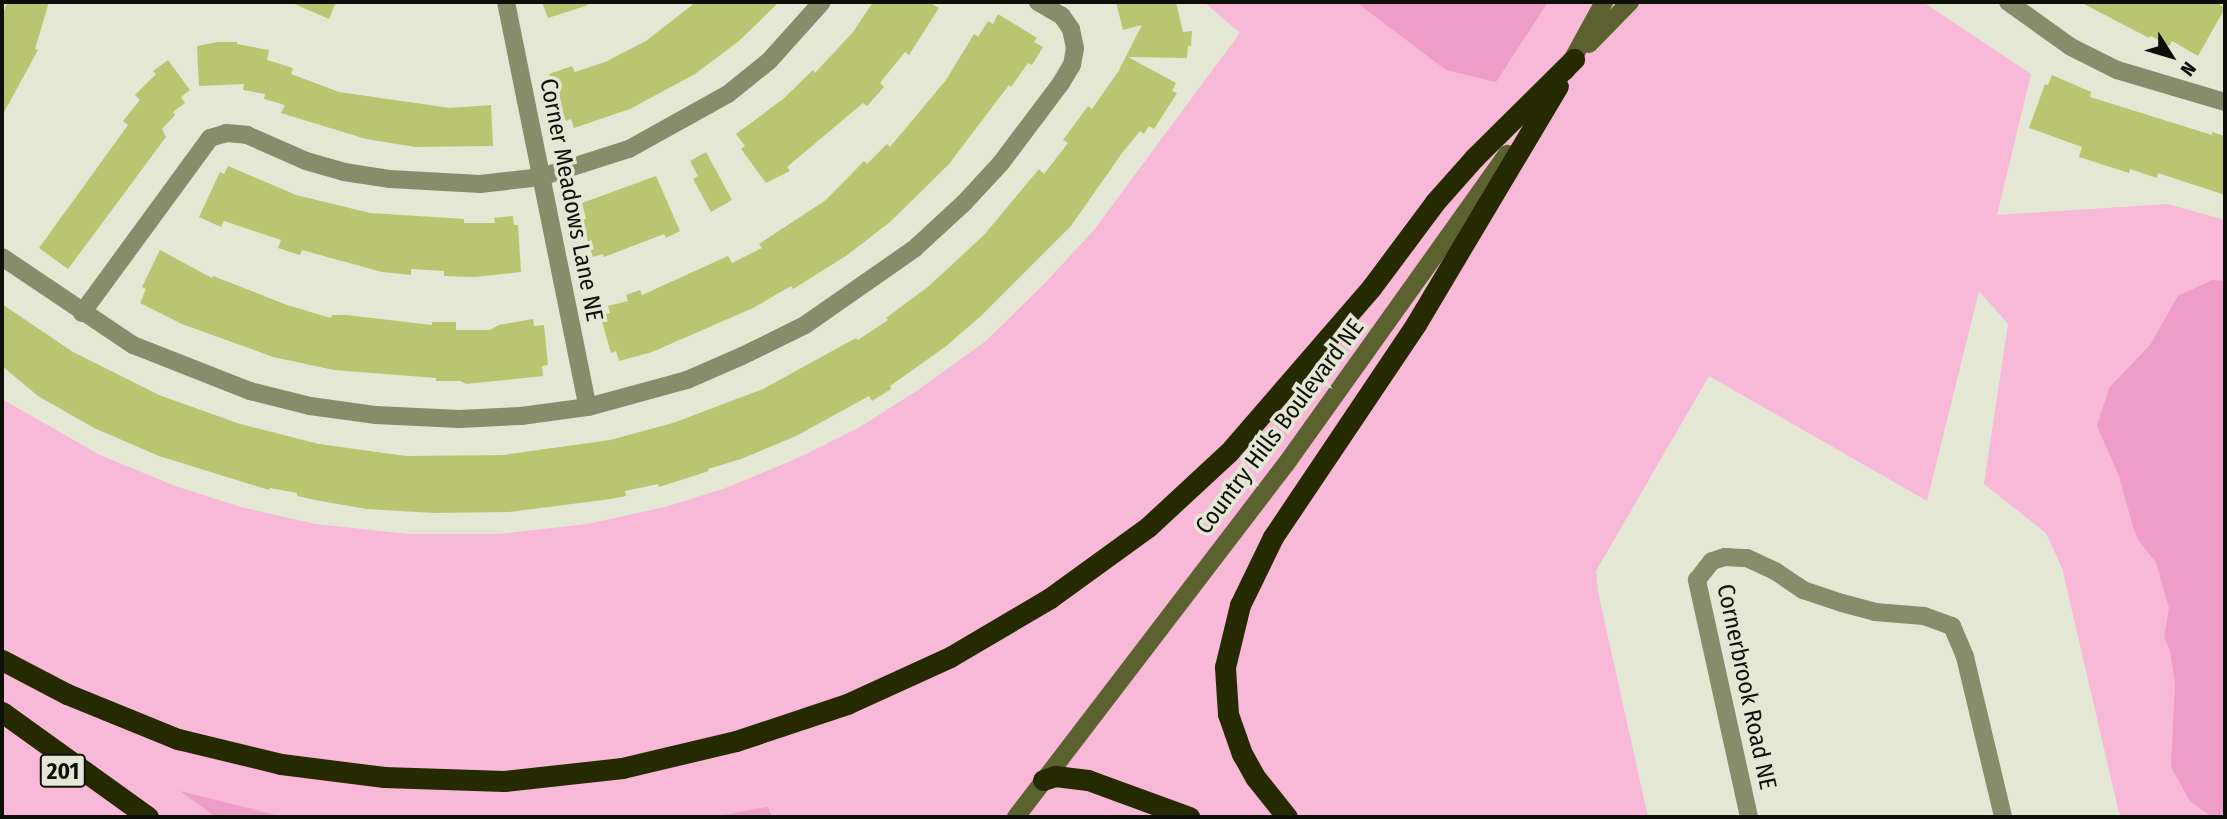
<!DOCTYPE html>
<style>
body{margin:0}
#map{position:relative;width:2227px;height:819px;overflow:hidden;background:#e3e7d4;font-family:"Fira Sans Condensed",sans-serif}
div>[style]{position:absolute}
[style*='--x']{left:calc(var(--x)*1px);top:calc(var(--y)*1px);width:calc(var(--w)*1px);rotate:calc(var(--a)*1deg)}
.green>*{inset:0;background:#f8b8d8}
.water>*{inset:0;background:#ed9dc7}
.building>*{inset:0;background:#bac571}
.minor>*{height:18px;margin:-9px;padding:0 9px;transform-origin:9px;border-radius:9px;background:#878c6a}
.secondary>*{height:18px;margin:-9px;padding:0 9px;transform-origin:9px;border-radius:9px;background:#5c622f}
.motorway>*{height:21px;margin:-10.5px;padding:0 10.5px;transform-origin:10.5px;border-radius:10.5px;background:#262a00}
span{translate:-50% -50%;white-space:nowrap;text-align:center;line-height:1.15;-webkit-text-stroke:7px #e3e7d4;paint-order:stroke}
.shield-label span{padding:2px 5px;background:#e3e7d4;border:2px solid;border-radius:5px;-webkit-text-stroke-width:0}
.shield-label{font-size:23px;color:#0e0f09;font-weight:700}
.street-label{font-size:24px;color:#0e0f09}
.frame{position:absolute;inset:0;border:4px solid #0e0f09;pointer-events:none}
.north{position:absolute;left:2136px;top:21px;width:70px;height:70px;-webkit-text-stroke:5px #e3e7d4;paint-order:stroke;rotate:127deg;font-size:19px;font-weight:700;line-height:28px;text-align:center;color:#0e0f09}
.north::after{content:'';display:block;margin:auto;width:24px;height:32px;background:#0e0f09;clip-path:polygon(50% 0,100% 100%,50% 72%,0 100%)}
</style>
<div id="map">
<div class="green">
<i style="clip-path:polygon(1204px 2px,1923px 2px,2031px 74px,1997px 215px,2168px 204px,2225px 220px,2225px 817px,2120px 817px,2062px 568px,2046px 533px,1984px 484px,2008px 324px,1979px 291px,1927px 501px,1709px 376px,1596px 571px,1598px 592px,1648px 817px,2px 817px,2px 399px,100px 455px,175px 486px,241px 507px,315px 524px,409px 534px,500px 534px,587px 524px,665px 507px,723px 489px,796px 459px,860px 427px,918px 390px,986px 341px,1046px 282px,1094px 230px,1240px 33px)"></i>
</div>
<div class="water">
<i style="clip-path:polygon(1356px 2px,1548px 2px,1496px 82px,1446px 70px)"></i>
<i style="clip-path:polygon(2212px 280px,2225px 281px,2225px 817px,2212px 817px,2190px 801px,2171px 767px,2175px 683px,2170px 650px,2164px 638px,2169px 608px,2156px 562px,2139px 541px,2133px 527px,2119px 476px,2097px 426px,2109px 388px,2150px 345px,2178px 296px)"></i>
<i style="clip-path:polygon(180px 791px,284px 817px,216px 817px)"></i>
<i style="clip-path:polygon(768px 807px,772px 817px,710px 817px)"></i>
</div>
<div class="building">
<i style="clip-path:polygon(7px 2px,49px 2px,35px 49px,38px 50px,2px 116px,2px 18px)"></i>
<i style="clip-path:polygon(290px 2px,336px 2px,329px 19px)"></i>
<i style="clip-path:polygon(542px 2px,587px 2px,588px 5px,548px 18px)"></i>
<i style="clip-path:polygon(696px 2px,779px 2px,739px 41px,695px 74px,630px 109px,574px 128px,571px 119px,566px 121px,549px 74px,572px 66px,575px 72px,605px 62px,646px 41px)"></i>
<i style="clip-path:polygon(873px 2px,929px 2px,939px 8px,909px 55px,905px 52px,880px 83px,884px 87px,867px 106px,863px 103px,787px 167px,790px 171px,766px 183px,741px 149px,745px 146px,736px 134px,783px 99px,813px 70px,815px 73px,853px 32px)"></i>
<i style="clip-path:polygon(1116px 2px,1176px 2px,1183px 32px,1192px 31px,1191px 46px,1188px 46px,1187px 58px,1128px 57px,1176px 83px,1172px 91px,1177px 93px,1154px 129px,1149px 126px,1144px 134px,1140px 131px,1122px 153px,1071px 226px,982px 315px,945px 347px,890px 386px,891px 389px,872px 401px,869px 396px,796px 436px,741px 459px,708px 469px,709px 471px,659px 487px,658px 484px,625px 491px,626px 496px,611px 499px,509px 512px,434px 513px,367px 509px,315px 500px,297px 496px,297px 493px,270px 488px,269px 490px,159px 456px,94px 428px,38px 396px,2px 366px,2px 304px,73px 352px,159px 395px,240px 424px,319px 444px,406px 456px,503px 455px,610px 440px,673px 423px,763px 389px,856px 338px,858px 340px,888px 320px,886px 318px,929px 286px,984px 235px,1039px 169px,1044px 174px,1068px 143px,1063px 140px,1088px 106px,1092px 109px,1118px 72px,1142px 25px,1123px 30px)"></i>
<i style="clip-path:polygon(2080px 2px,2216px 2px,2225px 8px,2198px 56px,2172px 41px,2169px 46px,2151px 36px,2149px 38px)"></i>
<i style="clip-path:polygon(998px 14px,1037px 38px,1034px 42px,1043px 47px,1032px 65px,1028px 63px,1011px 87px,1009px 85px,949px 164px,890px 222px,846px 256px,793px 289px,791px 286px,753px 308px,652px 352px,619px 361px,616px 351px,611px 353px,600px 315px,610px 313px,608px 306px,628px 301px,626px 295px,640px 290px,642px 295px,728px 256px,732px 263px,762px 248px,759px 244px,826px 200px,864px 161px,867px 164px,887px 144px,890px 147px,946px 80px,974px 34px,978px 37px,988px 21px,993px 24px)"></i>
<i style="clip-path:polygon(218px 42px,237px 42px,237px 44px,269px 50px,267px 60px,293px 68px,291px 74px,339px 92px,450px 108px,491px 105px,493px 146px,415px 147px,366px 139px,281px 113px,285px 105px,264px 99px,265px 94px,243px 90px,244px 84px,199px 86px,197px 46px)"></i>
<i style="clip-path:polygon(168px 60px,190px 90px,181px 97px,185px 103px,173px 112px,175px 115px,162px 129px,166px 137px,68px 269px,39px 248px,128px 125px,123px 121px,140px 100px,135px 95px,156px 74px,153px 71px)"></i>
<i style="clip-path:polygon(2052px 75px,2091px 92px,2090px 97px,2212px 135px,2212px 132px,2225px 136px,2225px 195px,2158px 173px,2157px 178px,2130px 169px,2129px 173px,2079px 157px,2082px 147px,2029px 128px,2045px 84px,2048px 85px)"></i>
<i style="clip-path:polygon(706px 152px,732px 200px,711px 212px,693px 179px,698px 176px,690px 161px)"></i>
<i style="clip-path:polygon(228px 166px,296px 195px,370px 213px,464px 219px,464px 223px,495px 223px,494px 218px,513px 216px,514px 225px,518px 225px,521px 272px,474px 277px,444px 276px,444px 271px,411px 269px,411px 275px,382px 272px,302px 250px,300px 255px,278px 248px,281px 240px,224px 221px,221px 227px,199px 217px,220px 172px,224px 174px)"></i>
<i style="clip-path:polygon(656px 176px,680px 231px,666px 238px,664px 234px,604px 257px,603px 254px,593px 257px,581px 220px,586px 219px,582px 203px)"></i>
<i style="clip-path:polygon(160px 250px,212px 278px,213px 276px,287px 305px,331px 318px,332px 315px,346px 315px,432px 325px,432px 322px,456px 322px,456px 330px,490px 330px,499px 325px,533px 319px,534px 326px,544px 325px,548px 365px,542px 366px,543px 376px,466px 384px,461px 381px,436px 381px,436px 378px,334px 370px,273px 357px,182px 324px,140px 303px,146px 289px,142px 287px)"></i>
</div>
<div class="minor">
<i style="--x:506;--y:2;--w:413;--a:78.6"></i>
<i style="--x:2008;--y:2;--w:77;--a:35.5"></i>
<i style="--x:2071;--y:47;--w:51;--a:26.6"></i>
<i style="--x:2117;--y:70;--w:113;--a:16.5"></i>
<i style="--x:2;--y:257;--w:158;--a:33.9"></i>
<i style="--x:133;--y:345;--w:126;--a:21.5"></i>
<i style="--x:250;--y:391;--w:62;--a:14"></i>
<i style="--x:310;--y:406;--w:67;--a:7.8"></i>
<i style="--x:376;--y:415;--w:83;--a:2.8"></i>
<i style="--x:459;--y:419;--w:62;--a:-2.8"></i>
<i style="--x:521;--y:416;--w:68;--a:-7.7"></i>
<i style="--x:588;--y:407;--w:103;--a:-15.3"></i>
<i style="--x:687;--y:380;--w:60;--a:-23.6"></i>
<i style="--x:742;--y:356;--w:70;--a:-26.2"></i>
<i style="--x:805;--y:325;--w:133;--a:-34.9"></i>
<i style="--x:914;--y:249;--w:68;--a:-42.6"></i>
<i style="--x:964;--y:203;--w:54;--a:-47.2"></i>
<i style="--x:1001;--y:163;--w:100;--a:-53.1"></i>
<i style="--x:1061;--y:83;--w:21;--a:-59"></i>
<i style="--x:1072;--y:65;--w:17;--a:-80"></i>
<i style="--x:1075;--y:48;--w:19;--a:-102"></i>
<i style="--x:1071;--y:29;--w:16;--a:-125"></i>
<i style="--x:1062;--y:16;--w:28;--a:-150"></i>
<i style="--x:82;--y:313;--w:217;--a:-53.8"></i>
<i style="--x:210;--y:138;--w:17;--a:-17"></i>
<i style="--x:226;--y:133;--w:21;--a:5"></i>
<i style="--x:247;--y:135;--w:64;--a:23.8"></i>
<i style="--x:306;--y:161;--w:40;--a:16"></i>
<i style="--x:344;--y:172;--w:47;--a:8.7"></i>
<i style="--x:390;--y:179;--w:90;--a:3.2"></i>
<i style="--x:480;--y:184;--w:61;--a:-6.5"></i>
<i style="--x:541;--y:177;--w:92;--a:-17.7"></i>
<i style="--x:629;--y:149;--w:113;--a:-29.1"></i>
<i style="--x:728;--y:94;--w:53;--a:-38.8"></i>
<i style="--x:769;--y:61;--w:79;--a:-48.1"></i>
<i style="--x:1749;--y:817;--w:243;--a:-102.4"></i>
<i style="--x:1697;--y:580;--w:24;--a:-52"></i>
<i style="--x:1712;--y:561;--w:14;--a:-17"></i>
<i style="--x:1725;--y:557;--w:22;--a:3"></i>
<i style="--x:1747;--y:558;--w:31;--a:25"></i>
<i style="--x:1775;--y:571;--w:34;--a:34"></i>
<i style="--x:1803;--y:590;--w:41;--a:18.4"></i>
<i style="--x:1842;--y:603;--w:34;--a:15"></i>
<i style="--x:1875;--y:612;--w:49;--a:4.7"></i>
<i style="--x:1924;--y:616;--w:30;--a:20"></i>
<i style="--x:1952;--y:626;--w:34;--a:67"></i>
<i style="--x:1965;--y:657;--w:164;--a:76.6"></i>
</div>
<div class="secondary">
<i style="--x:1589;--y:44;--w:59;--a:-45.7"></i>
<i style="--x:1566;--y:71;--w:79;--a:-61.2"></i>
<i style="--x:1016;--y:817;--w:444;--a:-52.6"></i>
<i style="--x:1286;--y:464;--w:381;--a:-54.5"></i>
</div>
<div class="motorway">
<i style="--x:2;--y:660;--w:73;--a:27.6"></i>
<i style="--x:67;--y:694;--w:120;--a:22.1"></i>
<i style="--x:178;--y:739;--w:106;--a:13.6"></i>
<i style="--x:281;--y:764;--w:104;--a:7.2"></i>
<i style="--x:384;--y:777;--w:120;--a:1.9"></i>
<i style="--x:504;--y:781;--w:119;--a:-6.3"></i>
<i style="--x:622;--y:768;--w:117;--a:-13.3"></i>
<i style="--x:736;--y:741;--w:117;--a:-18.4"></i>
<i style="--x:847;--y:704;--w:113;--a:-24.5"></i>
<i style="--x:950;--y:657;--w:116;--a:-30.5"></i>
<i style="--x:1050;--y:598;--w:121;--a:-35.9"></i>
<i style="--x:1148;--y:527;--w:110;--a:-42.8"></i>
<i style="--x:1229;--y:452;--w:217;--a:-49.1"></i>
<i style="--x:1371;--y:288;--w:107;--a:-53.3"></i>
<i style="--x:1435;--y:202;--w:59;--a:-48.4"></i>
<i style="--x:1474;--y:158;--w:141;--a:-44.7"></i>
<i style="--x:2;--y:712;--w:180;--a:35.7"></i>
<i style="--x:1043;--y:780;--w:13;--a:-18"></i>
<i style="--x:1055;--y:776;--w:33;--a:7"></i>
<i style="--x:1088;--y:780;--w:108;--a:20.1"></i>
<i style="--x:1287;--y:817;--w:51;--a:-128.7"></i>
<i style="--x:1255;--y:777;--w:26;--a:-119"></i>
<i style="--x:1242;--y:754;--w:42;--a:-109.3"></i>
<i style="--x:1228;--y:714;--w:47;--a:-93.7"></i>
<i style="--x:1225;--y:667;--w:64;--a:-76.4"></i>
<i style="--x:1240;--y:605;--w:76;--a:-64.1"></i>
<i style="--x:1273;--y:537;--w:257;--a:-56.1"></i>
<i style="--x:1416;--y:324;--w:277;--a:-59.2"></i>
</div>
<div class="shield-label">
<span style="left:63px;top:771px">201</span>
</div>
<div class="street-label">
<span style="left:571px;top:200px;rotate:79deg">Corner Meadows Lane NE</span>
<span style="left:1280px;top:427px;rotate:-53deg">Country Hills Boulevard NE</span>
<span style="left:1746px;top:687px;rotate:78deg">Cornerbrook Road NE</span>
</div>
<div class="frame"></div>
<div class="north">N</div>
</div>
